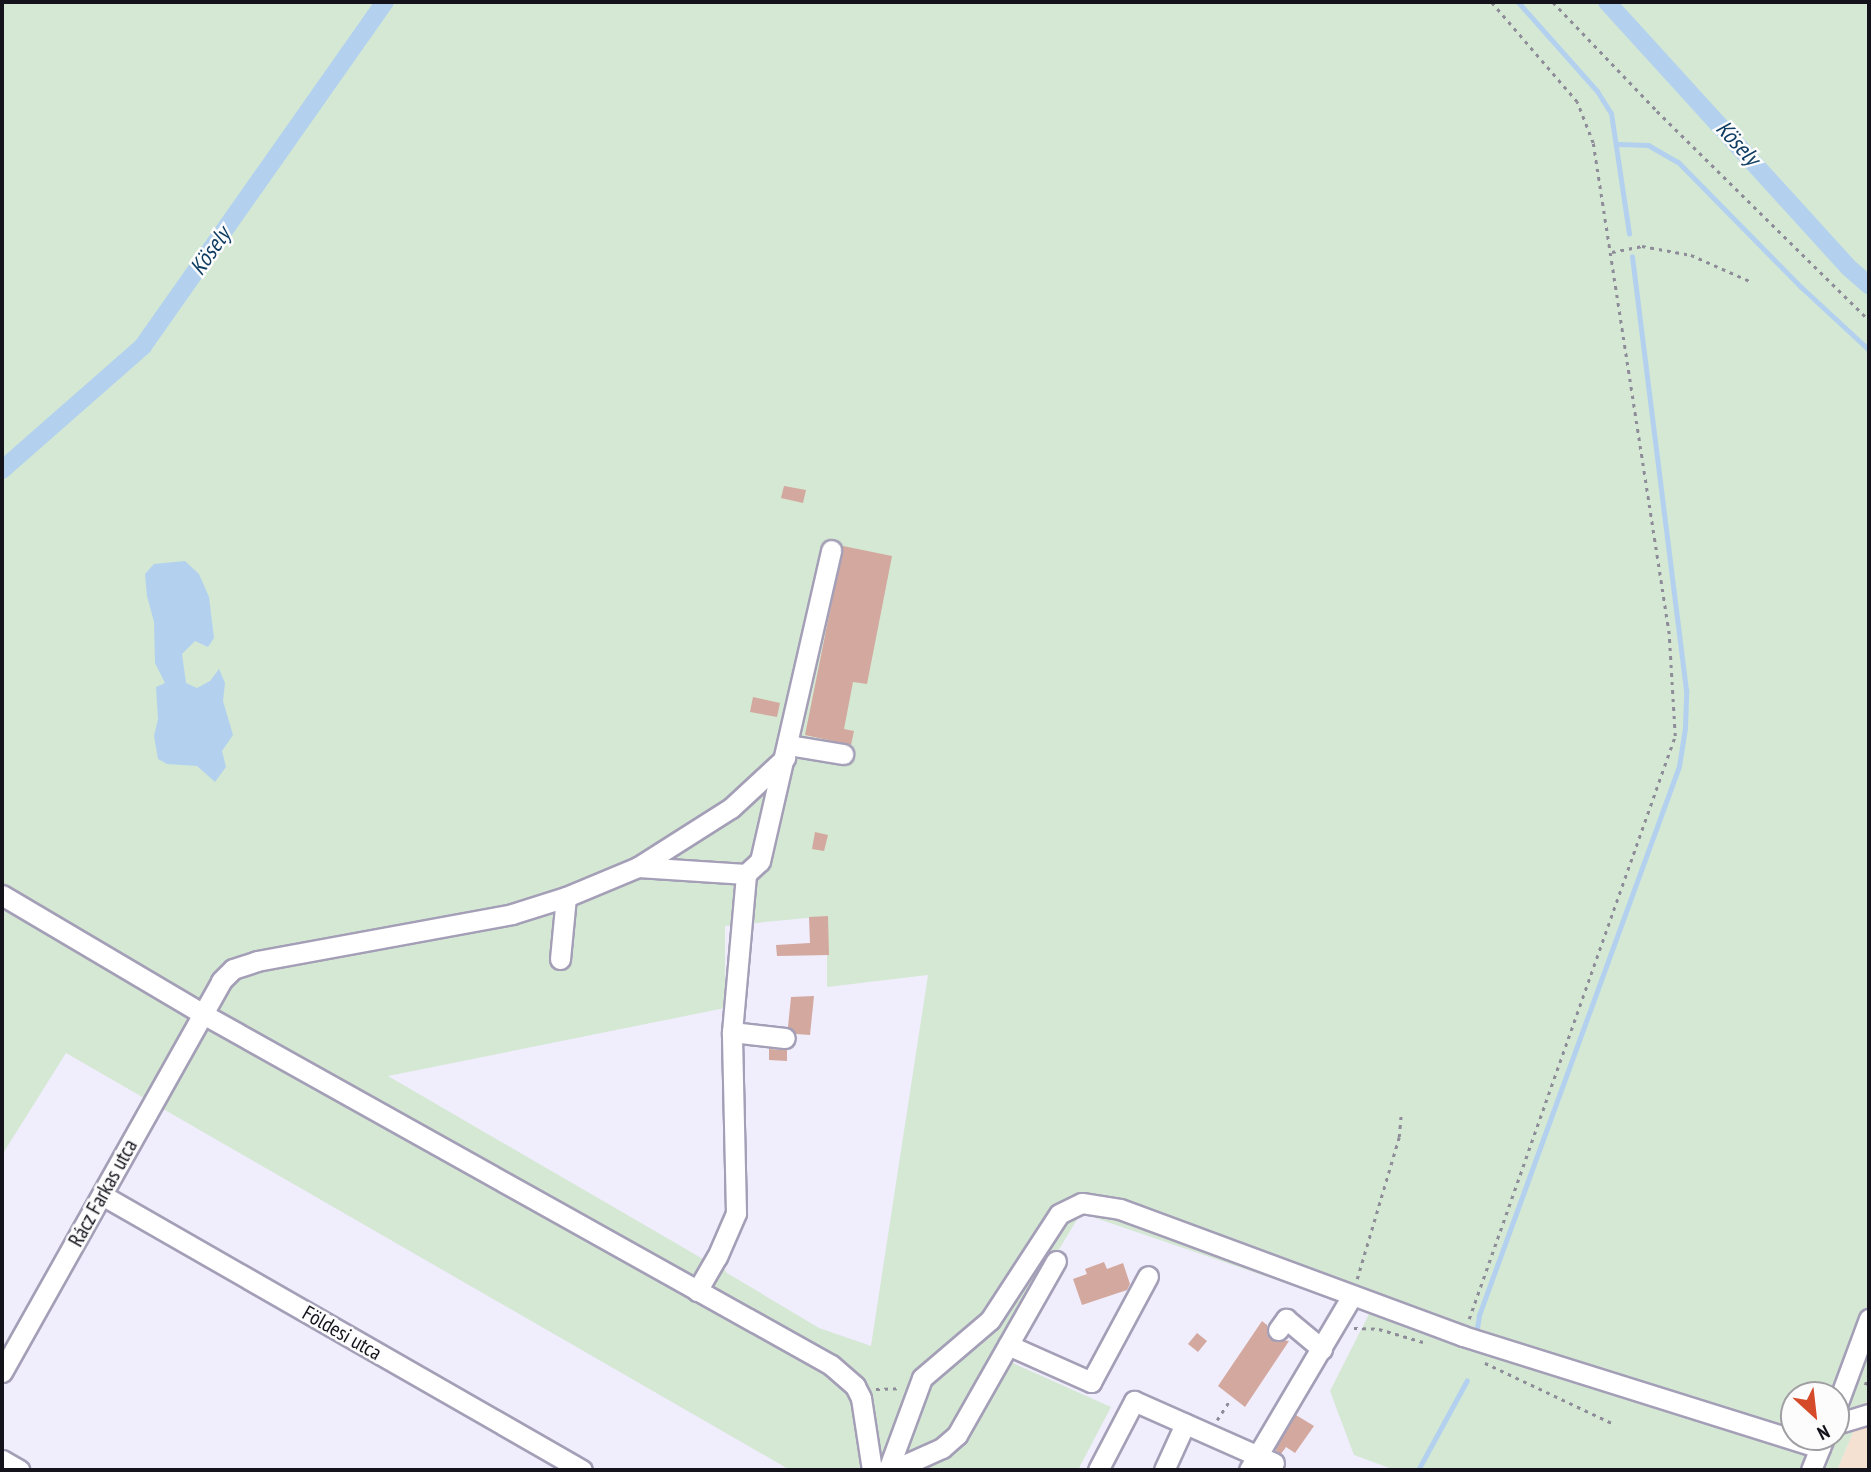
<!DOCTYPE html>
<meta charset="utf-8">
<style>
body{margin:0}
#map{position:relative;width:1871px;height:1472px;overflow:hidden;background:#f0edfc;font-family:"PT Sans Narrow",sans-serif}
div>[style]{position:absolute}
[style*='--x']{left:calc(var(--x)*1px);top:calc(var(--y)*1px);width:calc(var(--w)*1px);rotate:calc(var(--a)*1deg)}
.industrial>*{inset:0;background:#f5e1d2}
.green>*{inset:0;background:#d4e8d3}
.water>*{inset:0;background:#b3d1ef}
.stream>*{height:5px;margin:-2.5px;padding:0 2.5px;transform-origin:2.5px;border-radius:2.5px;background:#b3d1ef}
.canal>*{height:18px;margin:-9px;padding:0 9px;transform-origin:9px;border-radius:9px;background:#b3d1ef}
.building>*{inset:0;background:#d3a89e}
.path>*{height:2.5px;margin-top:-1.25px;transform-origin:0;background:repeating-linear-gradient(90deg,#8f8c99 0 3.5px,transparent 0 8.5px)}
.roads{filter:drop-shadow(2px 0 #a49fb7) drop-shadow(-2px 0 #a49fb7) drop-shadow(0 2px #a49fb7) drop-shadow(0 -2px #a49fb7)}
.minor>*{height:19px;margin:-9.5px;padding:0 9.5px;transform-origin:9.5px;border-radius:9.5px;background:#fff}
span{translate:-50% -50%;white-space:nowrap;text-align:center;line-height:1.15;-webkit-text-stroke:5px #fcfcfc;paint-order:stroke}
.street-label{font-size:21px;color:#14121b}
.water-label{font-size:23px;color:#0e3c62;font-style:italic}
.frame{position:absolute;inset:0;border:4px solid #14121b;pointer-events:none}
.north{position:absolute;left:1780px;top:1381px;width:70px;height:70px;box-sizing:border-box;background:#fcfcfc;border:2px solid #9f9ea2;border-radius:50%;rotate:153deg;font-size:19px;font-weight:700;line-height:28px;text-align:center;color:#14121b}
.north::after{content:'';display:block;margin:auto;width:24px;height:32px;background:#d54b2a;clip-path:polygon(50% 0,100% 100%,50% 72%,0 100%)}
</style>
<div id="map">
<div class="industrial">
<i style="clip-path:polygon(1869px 1395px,1869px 1470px,1837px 1470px)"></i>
</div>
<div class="green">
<i style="clip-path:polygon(evenodd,2px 2px,1869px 2px,1869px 1395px,1837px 1470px,1395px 1470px,1354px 1455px,1330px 1391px,1370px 1312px,1081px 1213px,995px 1355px,1111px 1407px,1078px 1470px,790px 1470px,66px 1053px,2px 1155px,2px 2px,827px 916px,827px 987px,928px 975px,871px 1346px,819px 1328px,727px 1273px,721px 1265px,703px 1259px,388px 1076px,725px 1008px,725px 926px,827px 916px,2px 2px,1794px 1395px,1836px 1395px,1836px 1437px,1794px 1437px,1794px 1395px)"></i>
</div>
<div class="water">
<i style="clip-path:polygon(185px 561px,199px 574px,209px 597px,214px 638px,208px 647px,195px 641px,182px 654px,186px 683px,197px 688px,210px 681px,219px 669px,225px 683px,223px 701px,233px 735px,222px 751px,226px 767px,215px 782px,197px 766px,167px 764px,158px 759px,154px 736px,158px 719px,156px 687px,165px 683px,155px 663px,154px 622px,147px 596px,145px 574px,154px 564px)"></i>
</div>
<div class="stream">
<i style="--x:1518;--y:2;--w:119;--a:48.4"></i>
<i style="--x:1597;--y:91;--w:26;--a:58"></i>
<i style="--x:1611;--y:113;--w:122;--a:81.5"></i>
<i style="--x:1618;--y:144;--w:30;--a:2"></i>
<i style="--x:1648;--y:145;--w:34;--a:30"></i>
<i style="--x:1678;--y:162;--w:175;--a:45.5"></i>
<i style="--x:1801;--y:287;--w:93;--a:42.8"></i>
<i style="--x:1477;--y:1328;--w:13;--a:-81"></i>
<i style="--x:1479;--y:1315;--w:584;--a:-69.98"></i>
<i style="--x:1679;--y:766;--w:39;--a:-81"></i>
<i style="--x:1685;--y:727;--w:37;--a:-88"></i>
<i style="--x:1686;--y:690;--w:437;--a:-97.1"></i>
<i style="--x:1418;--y:1470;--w:102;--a:-61.4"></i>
</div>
<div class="canal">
<i style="--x:1607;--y:2;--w:358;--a:47.7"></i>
<i style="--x:1848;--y:267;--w:28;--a:41"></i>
<i style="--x:2;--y:470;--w:188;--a:-41.3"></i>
<i style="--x:143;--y:346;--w:421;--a:-54.9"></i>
</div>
<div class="building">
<i style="clip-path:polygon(784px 486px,806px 490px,803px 503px,781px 498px)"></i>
<i style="clip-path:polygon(843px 546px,892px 556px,867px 684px,853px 682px,844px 729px,854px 731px,851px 745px,805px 735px)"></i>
<i style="clip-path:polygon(753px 697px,780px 703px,777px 717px,750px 712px)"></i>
<i style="clip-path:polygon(815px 832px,828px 835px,824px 851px,812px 849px)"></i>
<i style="clip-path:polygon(828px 916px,829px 955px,777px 956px,776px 945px,810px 943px,809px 917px)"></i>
<i style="clip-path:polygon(814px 996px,810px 1035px,796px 1034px,788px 1027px,791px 997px)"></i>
<i style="clip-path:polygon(769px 1049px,787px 1050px,787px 1061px,769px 1060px)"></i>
<i style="clip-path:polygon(1104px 1262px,1107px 1269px,1123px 1263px,1130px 1284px,1127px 1290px,1082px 1305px,1073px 1279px,1087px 1274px,1085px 1269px)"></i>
<i style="clip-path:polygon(1262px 1321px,1267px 1325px,1267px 1334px,1270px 1339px,1289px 1341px,1245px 1407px,1218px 1386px)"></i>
<i style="clip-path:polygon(1197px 1333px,1207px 1341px,1198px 1352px,1188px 1344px)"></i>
<i style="clip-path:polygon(1296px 1415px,1314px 1426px,1295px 1453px,1286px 1447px,1281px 1454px,1275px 1450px)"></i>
</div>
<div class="path">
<i style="--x:1553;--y:2;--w:151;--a:46.3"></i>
<i style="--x:1657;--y:111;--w:298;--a:44.6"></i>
<i style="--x:1612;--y:252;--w:31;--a:-11"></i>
<i style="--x:1642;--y:246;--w:50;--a:10.4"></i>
<i style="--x:1691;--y:255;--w:67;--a:23.9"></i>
<i style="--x:1357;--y:1279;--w:148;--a:-73.5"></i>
<i style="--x:1399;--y:1137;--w:25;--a:-85"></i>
<i style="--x:1469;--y:1319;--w:618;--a:-70.54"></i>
<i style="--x:1675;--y:736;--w:102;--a:-93.4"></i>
<i style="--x:1669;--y:634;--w:497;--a:-98.8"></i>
<i style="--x:1593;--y:143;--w:44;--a:-111.3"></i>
<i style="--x:1577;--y:102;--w:132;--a:-130.7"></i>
<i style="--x:1354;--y:1328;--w:25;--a:2"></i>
<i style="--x:1379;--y:1329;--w:46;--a:16.5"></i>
<i style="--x:1485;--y:1363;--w:140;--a:25.3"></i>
<i style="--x:1865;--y:1385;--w:12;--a:-70"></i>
<i style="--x:876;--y:1389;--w:24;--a:-2"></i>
<i style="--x:1217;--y:1420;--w:24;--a:-57"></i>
</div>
<div class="roads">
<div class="minor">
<i style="--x:788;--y:745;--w:56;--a:9.3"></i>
<i style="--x:638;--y:867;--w:110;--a:-32.4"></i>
<i style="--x:731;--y:808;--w:74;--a:-42.8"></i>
<i style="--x:2;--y:895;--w:234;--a:30.6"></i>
<i style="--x:203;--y:1014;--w:719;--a:29.2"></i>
<i style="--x:831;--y:1365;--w:32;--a:41"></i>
<i style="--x:855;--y:1386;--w:13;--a:63"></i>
<i style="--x:861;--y:1398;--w:73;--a:81.3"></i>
<i style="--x:560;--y:959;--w:62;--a:-84.5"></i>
<i style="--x:732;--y:1032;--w:53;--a:6.5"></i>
<i style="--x:102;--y:1195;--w:553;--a:29.81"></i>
<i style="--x:697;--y:1291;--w:39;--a:-60"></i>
<i style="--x:717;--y:1257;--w:48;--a:-66.6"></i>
<i style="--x:736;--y:1213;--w:181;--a:-91.3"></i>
<i style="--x:732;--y:1032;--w:159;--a:-84.9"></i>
<i style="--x:1278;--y:1330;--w:14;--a:-54"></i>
<i style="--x:1286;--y:1319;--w:47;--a:39.8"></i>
<i style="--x:1008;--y:1345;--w:91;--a:24"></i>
<i style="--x:1091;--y:1382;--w:120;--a:-61.7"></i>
<i style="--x:2;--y:1372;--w:448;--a:-60.7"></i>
<i style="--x:221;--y:981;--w:17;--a:-45"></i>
<i style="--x:233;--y:969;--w:25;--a:-18"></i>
<i style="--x:257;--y:961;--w:259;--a:-10.4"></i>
<i style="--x:512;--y:914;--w:57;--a:-17.5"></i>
<i style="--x:566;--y:897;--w:78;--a:-22.6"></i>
<i style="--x:638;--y:867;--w:108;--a:3.7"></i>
<i style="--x:746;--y:874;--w:19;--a:-43"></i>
<i style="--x:760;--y:861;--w:319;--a:-77.1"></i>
<i style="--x:1836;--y:1408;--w:95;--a:-69.7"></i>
<i style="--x:1836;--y:1424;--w:34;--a:-17"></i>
<i style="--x:2;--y:1460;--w:20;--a:30"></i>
<i style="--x:888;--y:1470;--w:98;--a:-69.7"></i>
<i style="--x:922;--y:1378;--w:89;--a:-40.5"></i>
<i style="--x:990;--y:1320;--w:126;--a:-56.9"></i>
<i style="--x:1059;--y:1214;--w:25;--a:-26"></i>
<i style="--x:1082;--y:1203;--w:38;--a:9"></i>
<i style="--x:1120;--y:1209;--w:366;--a:20.3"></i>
<i style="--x:1463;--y:1336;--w:374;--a:17.4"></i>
<i style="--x:893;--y:1470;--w:54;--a:-24.2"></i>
<i style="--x:942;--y:1448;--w:20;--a:-41"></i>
<i style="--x:957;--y:1435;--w:200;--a:-60.4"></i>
<i style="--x:1098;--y:1470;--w:78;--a:-62.4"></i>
<i style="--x:1134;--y:1401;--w:153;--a:23.9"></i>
<i style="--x:1164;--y:1470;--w:51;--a:-65.5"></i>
<i style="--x:1249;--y:1470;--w:202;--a:-59.4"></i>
<i style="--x:1811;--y:1470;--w:35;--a:-68"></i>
</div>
</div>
<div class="street-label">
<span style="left:103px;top:1193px;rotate:-61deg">Rácz Farkas utca</span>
<span style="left:342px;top:1333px;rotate:30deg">Földesi utca</span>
</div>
<div class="water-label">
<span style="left:1738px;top:143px;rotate:47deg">Kösely</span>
<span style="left:210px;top:251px;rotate:-55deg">Kösely</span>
</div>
<div class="frame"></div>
<div class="north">N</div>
</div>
